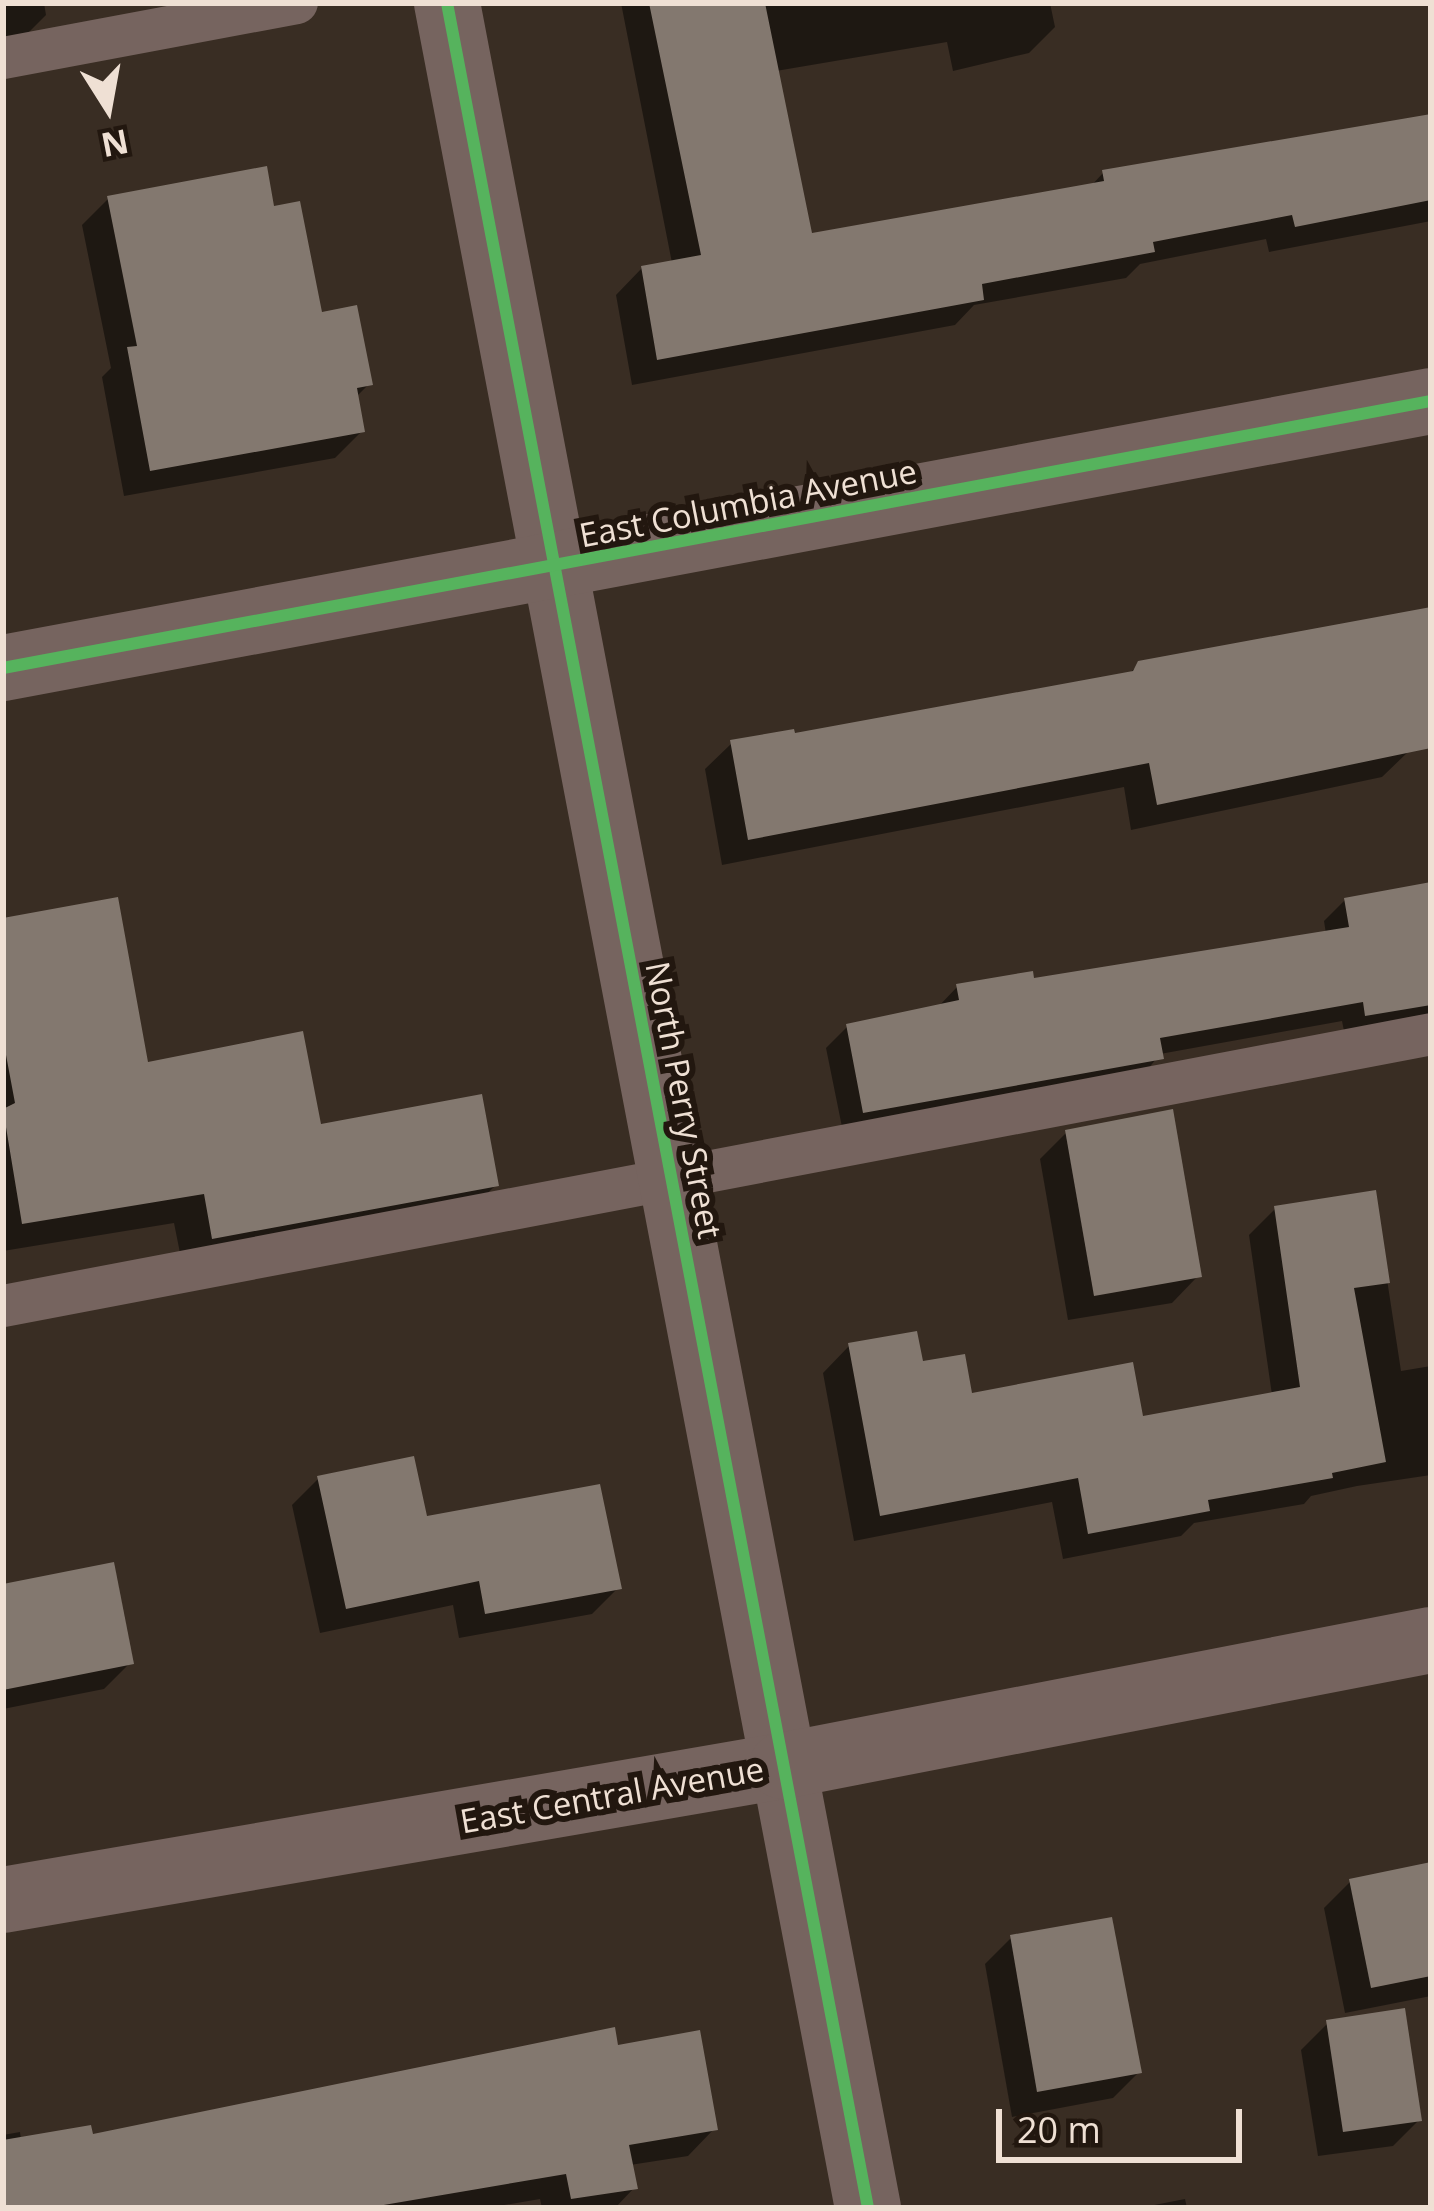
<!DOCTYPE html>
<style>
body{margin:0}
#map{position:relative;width:1434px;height:2211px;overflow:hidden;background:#392d23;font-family:"Open Sans",sans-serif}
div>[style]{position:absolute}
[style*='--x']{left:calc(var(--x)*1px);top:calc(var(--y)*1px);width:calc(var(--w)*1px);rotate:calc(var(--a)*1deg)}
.shadow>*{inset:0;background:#0007}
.building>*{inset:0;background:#83786f}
.service>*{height:42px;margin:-21px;padding:0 21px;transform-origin:21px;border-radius:21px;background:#76645f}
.minor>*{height:66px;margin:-33px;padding:0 33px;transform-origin:33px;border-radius:33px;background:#76645f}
.cycleway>*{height:12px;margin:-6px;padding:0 6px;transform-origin:6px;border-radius:6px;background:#56b35d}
span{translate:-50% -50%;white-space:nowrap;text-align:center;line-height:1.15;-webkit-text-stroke:12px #22170f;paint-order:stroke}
.street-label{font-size:33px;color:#efe0d4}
.frame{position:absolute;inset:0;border:6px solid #efe0d4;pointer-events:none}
.north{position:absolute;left:48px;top:48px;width:120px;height:120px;-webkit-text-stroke:9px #22170f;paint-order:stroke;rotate:169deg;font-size:33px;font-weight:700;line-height:48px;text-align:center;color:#efe0d4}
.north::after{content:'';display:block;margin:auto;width:42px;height:54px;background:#efe0d4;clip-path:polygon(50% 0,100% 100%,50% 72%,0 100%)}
.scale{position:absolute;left:996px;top:2109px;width:246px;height:54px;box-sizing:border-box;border:6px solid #efe0d4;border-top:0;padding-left:15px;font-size:36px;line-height:42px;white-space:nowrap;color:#efe0d4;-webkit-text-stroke:9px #22170f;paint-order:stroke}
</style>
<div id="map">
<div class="shadow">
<i style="clip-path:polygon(3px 3px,44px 3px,46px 15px,22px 39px,3px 42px)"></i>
<i style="clip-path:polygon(621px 3px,1050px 3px,1055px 27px,1029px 53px,953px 71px,947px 42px,776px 71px,810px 237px,1090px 187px,1103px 173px,1431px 117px,1431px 221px,1269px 252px,1266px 239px,1140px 264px,1126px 278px,974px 305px,955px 325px,632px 385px,616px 295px,642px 268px,672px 263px)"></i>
<i style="clip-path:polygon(108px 199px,271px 209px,319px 315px,369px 384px,356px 397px,362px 431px,335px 458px,124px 496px,102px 377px,111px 368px,82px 225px)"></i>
<i style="clip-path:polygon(1139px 664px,1409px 751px,1382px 777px,1131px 830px,1124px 787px,722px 865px,705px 769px,732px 743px,793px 737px,1128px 675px)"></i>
<i style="clip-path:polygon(1431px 885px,1431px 1020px,1345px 1036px,1342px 1021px,1160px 1054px,1140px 1079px,843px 1132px,826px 1048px,847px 1027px,937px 1008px,957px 987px,1031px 981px,1326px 934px,1324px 921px,1345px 900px)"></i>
<i style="clip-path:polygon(3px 921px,146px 1065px,496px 1185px,465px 1215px,183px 1268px,174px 1223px,3px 1251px)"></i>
<i style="clip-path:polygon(1067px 1132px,1198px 1276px,1172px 1303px,1068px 1320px,1040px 1159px)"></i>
<i style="clip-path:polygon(1374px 1194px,1401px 1371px,1431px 1366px,1431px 1475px,1357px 1486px,1311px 1496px,1304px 1504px,1194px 1523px,1181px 1536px,1063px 1559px,1052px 1502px,854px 1541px,823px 1373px,849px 1346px,920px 1364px,970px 1397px,1140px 1420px,1272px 1395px,1249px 1235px,1275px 1209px)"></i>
<i style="clip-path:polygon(318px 1479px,424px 1519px,618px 1588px,592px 1614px,459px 1638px,453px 1605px,320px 1633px,292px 1505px)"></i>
<i style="clip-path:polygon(3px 1587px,130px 1663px,104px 1689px,3px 1709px)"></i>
<i style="clip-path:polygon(1431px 1865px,1431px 1996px,1345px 2013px,1324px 1908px,1350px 1882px)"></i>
<i style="clip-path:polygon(1011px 1938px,1139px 2072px,1113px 2098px,1012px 2117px,985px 1964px)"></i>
<i style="clip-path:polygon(1328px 2023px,1419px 2120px,1393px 2146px,1318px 2156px,1301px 2050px)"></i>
<i style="clip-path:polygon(616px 2048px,714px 2129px,688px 2156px,630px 2165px,634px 2188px,615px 2208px,542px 2208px,540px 2199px,487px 2208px,3px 2208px,3px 2135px,20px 2132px,21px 2140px,90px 2138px)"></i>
<i style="clip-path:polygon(1185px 2199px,1187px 2208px,1139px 2208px)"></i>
</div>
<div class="building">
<i style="clip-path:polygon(649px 3px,765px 3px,812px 233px,1104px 181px,1102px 170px,1431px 114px,1431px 200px,1295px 227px,1292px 215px,1153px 242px,1155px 252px,982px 284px,984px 300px,657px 360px,641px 266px,701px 255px)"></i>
<i style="clip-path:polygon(267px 166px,274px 206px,300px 201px,322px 312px,357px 305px,373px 385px,357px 388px,365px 432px,150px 471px,127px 347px,137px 346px,107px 196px)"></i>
<i style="clip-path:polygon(1431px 607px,1431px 748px,1157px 805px,1149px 763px,748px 840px,730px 740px,794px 729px,795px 733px,1133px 671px,1138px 661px)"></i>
<i style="clip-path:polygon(1431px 882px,1431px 1005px,1365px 1016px,1363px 1002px,1160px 1038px,1164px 1059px,863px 1113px,846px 1024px,959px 1000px,956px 984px,1033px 971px,1034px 978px,1349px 927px,1344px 898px)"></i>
<i style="clip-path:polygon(118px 897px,148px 1062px,303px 1031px,321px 1124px,482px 1094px,499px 1186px,212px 1239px,204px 1194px,22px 1224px,3px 1109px,15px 1103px,3px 1039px,3px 918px)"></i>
<i style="clip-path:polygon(1173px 1109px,1202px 1277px,1094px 1296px,1065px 1130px)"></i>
<i style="clip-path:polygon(1376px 1190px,1390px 1283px,1354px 1288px,1386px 1462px,1332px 1473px,1333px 1478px,1208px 1500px,1210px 1511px,1088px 1534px,1078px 1478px,880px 1516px,848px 1343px,917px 1331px,923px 1361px,965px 1354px,972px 1393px,1133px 1362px,1143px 1416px,1300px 1387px,1274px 1206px)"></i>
<i style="clip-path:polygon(414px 1456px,427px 1516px,600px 1484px,622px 1589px,485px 1614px,479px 1581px,346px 1609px,317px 1476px)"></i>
<i style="clip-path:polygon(114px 1562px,134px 1664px,3px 1690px,3px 1584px)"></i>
<i style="clip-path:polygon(1431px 1862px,1431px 1976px,1371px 1988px,1349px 1879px)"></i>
<i style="clip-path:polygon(1112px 1917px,1142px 2073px,1037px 2092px,1010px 1935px)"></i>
<i style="clip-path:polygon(1405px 2008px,1422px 2121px,1343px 2132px,1326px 2020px)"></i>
<i style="clip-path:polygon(615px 2027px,618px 2045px,700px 2030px,718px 2130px,629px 2145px,638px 2189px,571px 2199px,566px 2174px,366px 2208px,3px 2208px,3px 2140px,91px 2125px,93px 2134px)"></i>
</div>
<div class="service">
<i style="--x:3;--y:58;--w:299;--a:-10.6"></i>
<i style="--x:3;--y:1306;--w:1454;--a:-10.78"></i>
</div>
<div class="minor">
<i style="--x:447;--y:3;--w:2245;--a:79.19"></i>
<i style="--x:3;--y:668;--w:1453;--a:-10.59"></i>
<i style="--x:3;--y:1900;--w:790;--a:-9.76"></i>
<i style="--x:782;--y:1766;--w:661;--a:-10.99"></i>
</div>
<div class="cycleway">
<i style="--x:447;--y:3;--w:2245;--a:79.19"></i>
<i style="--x:3;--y:668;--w:1453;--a:-10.59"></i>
</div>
<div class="street-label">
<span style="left:748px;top:503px;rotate:-11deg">East Columbia Avenue</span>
<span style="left:684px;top:1100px;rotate:79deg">North Perry Street</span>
<span style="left:612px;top:1795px;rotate:-10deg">East Central Avenue</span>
</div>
<div class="frame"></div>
<div class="north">N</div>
<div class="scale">20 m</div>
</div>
